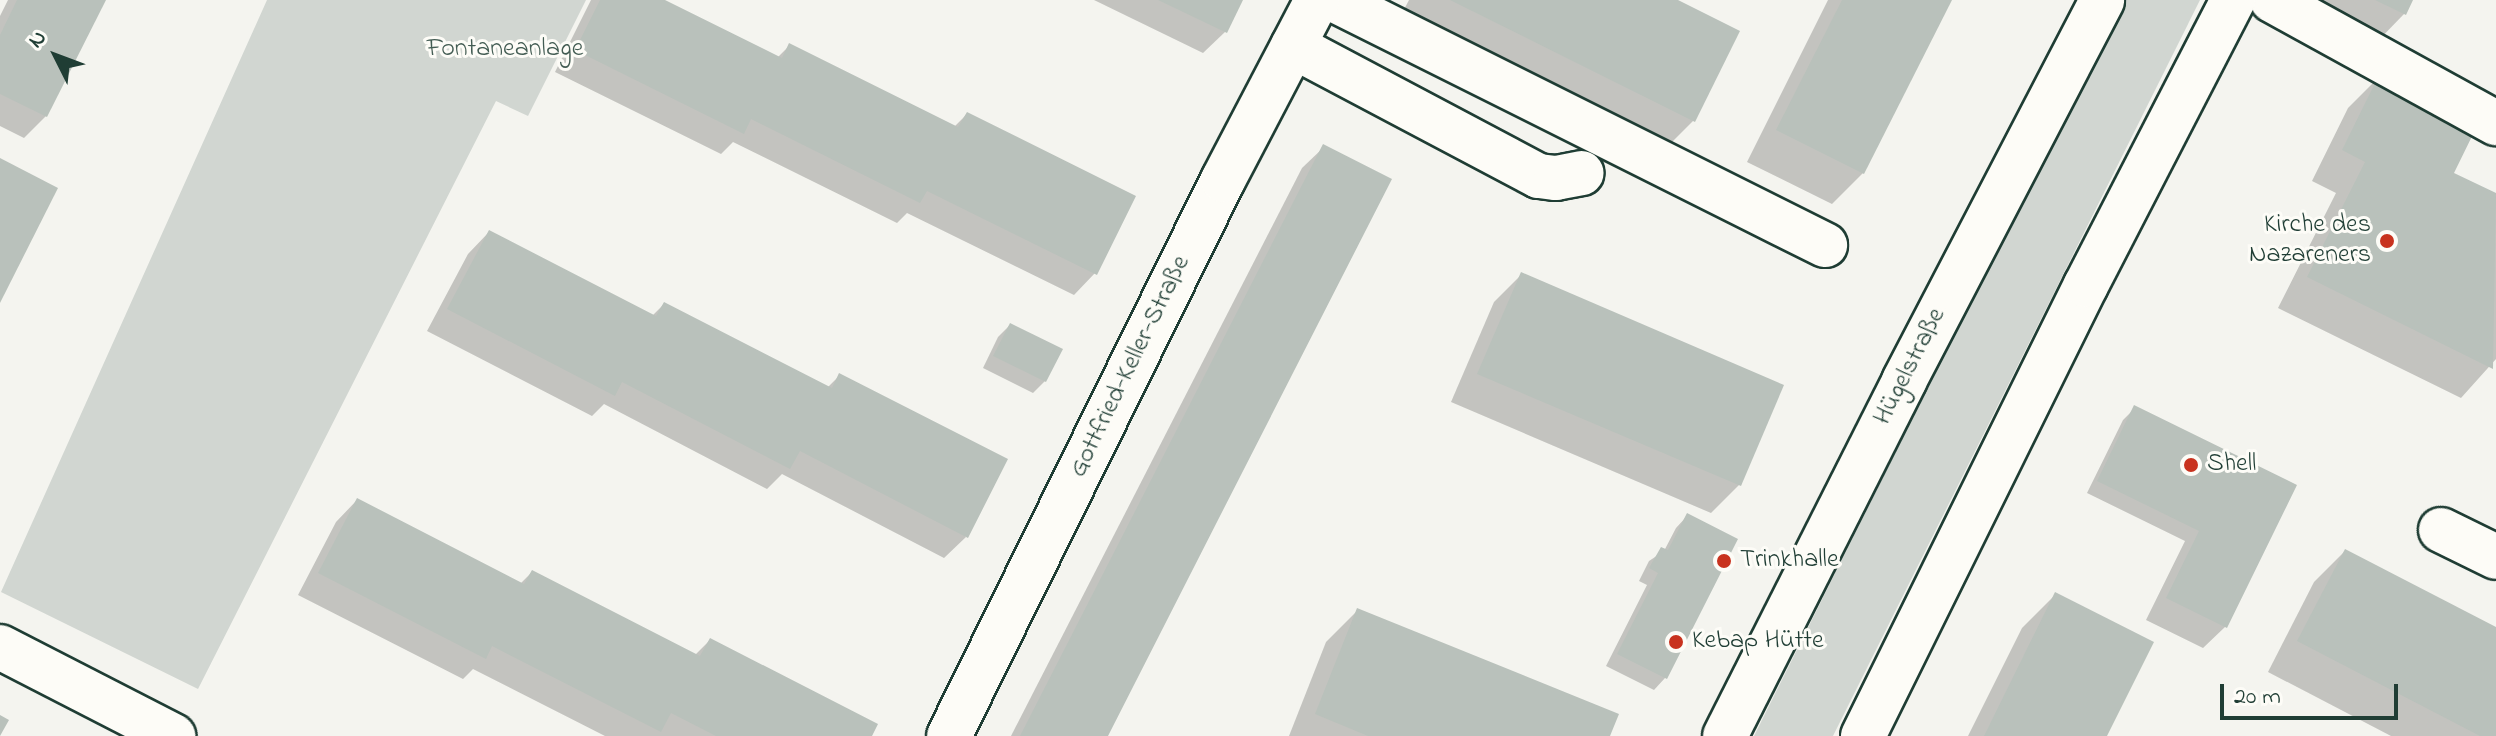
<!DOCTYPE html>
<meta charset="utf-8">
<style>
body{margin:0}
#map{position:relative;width:2496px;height:736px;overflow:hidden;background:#f4f4ef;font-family:"Indie Flower",sans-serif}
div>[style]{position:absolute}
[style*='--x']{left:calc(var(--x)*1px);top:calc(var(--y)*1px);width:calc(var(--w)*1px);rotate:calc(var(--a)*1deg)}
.green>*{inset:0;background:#d1d6d1}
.shadow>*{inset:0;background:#0003}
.building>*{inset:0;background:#b9c1bb}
.roads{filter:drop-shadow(2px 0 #1f3d34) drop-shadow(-2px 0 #1f3d34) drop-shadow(0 2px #1f3d34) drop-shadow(0 -2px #1f3d34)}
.minor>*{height:44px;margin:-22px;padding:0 22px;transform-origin:22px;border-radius:22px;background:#fdfcf7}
.major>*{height:44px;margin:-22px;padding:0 22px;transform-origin:22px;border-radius:22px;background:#fdfcf7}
.dots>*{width:22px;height:22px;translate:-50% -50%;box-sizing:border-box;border:4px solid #fdfcf7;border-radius:50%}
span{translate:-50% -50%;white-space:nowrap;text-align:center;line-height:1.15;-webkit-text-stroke:6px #fdfcf7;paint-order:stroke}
.park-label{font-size:26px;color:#435c53}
.poi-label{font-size:26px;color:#1f3d34}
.right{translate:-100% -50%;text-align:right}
.left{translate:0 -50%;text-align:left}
.street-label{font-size:26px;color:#1f3d34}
.north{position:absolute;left:16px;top:16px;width:80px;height:80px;-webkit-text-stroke:6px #fdfcf7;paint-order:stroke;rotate:312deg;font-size:22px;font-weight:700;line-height:32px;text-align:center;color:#1f3d34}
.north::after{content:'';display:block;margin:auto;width:28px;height:36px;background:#1f3d34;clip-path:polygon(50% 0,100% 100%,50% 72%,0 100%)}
.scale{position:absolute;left:2220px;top:684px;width:178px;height:36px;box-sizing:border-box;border:4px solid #1f3d34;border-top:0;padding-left:10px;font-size:24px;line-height:28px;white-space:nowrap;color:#1f3d34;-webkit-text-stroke:6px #fdfcf7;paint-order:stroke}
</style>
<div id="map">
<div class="green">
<i style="clip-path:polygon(267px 0,586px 0,528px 116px,496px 101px,198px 689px,1px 592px)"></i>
<i style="clip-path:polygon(2121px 0,2200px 0,1833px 736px,1754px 736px)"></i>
</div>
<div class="shadow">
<i style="clip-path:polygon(8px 0,104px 0,46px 116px,24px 138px,0 126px,0 16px)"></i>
<i style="clip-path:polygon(591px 0,660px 0,777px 58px,789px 46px,954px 127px,967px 114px,1095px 273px,1074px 295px,907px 213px,897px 223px,733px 142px,721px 154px,555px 72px)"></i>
<i style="clip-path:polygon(1094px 0,1241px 0,1225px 32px,1203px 53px)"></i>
<i style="clip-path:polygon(1409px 0,1674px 0,1693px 121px,1660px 154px,1397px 23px)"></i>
<i style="clip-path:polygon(1828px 0,1950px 0,1863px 173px,1832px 204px,1747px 162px)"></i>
<i style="clip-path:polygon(2297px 0,2411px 0,2404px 14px,2374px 45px)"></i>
<i style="clip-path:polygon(2379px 77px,2452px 174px,2496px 196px,2496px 359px,2461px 398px,2278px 308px,2336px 193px,2312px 181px,2348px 108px)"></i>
<i style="clip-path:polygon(1324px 147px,1105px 736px,1011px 736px,1302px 168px)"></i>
<i style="clip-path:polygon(489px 232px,652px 316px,664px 304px,827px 388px,840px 375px,966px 537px,944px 558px,782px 474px,767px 489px,604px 404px,592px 416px,427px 331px,468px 254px)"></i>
<i style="clip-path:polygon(1521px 275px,1782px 386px,1739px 485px,1711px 513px,1451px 402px,1494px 302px)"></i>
<i style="clip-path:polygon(1010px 325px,1045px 381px,1033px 393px,983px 368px,998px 337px)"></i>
<i style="clip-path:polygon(2135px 408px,2294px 486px,2225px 627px,2203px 648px,2146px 620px,2185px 541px,2087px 493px,2123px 420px)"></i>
<i style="clip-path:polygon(357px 500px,520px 584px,532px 572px,695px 655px,710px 640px,870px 736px,605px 736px,473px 669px,463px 679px,298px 595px,336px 522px)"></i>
<i style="clip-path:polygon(1687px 516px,1665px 678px,1654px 690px,1606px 666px,1647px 585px,1639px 581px,1649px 561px,1664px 551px,1676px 528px)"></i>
<i style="clip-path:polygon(2345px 551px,2496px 629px,2496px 736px,2391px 736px,2268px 672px,2314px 582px)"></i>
<i style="clip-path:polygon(2055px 595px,2104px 736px,1968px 736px,2022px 628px)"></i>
<i style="clip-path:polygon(1357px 611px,1607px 736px,1289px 736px,1326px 642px)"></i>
</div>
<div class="building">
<i style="clip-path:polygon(17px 0,106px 0,47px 117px,0 94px,0 35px)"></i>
<i style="clip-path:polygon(600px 0,665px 0,782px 58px,789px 43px,958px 127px,967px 112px,1136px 196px,1097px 275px,927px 191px,920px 203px,751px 119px,744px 134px,575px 50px)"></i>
<i style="clip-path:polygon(1158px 0,1243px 0,1227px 33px)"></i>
<i style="clip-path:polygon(1450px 0,1678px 0,1740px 31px,1695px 122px)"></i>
<i style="clip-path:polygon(1842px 0,1952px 0,1864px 174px,1776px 130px)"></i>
<i style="clip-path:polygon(2375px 0,2413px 0,2406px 15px)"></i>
<i style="clip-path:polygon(2379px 75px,2478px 124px,2454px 173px,2496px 193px,2493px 369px,2307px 277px,2365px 162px,2342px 150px)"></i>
<i style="clip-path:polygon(1323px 144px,1392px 179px,1219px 518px,1108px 736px,1020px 736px)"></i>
<i style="clip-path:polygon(0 158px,58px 188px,0 303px)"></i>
<i style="clip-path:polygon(489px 230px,656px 316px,664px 302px,832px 388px,839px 373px,1008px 459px,968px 538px,800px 451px,790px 469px,622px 382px,615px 396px,447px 309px)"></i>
<i style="clip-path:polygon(1521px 272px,1784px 385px,1741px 486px,1477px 374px)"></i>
<i style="clip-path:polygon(1010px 323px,1063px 349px,1046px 382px,993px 356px)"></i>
<i style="clip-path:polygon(2134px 405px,2297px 485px,2227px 628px,2166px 598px,2199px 531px,2097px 481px)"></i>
<i style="clip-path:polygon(357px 498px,524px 584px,532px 570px,700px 656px,710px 638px,878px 724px,872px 736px,716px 736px,671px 713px,661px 732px,492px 646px,486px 659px,318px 573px)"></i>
<i style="clip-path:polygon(1687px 513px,1738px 539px,1667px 679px,1617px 654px,1658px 573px,1649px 568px,1661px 547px,1668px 550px)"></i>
<i style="clip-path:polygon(2345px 549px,2496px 627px,2496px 736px,2480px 736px,2297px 641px)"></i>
<i style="clip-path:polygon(2055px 592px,2154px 642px,2107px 736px,1984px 736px)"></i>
<i style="clip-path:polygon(1357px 608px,1619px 714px,1610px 736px,1368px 736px,1315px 714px)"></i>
<i style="clip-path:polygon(0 715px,9px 720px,0 736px)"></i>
</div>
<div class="roads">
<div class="minor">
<i style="--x:1335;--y:0;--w:548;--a:26.57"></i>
<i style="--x:2272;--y:0;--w:256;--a:28.8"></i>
<i style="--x:1293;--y:46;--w:278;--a:27.9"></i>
<i style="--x:1539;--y:176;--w:17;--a:7"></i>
<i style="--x:1556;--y:178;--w:26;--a:-11"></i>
<i style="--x:2441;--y:530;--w:61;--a:26.1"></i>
<i style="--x:0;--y:647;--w:195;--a:27.2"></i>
<i style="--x:949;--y:736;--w:620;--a:-63.77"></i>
<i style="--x:1223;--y:180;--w:203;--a:-62.4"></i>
</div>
<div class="major">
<i style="--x:1725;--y:736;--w:398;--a:-63.2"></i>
<i style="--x:1904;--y:381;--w:429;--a:-62.5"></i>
<i style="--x:1863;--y:736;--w:503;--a:-63.69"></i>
<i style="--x:2086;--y:285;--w:321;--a:-62.7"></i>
</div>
</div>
<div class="dots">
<i style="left:2387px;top:241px;background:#c8321e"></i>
<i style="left:2191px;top:465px;background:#c8321e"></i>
<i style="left:1724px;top:561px;background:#c8321e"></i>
<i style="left:1676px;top:642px;background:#c8321e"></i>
</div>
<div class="park-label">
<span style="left:505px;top:50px">Fontaneanlage</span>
</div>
<div class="poi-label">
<span class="right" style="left:2371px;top:241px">Kirche des<br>Nazareners</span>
<span class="left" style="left:2207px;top:465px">Shell</span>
<span class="left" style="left:1740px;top:561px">Trinkhalle</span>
<span class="left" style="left:1692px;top:642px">Kebap Hütte</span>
</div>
<div class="street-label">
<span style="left:1131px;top:367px;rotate:-64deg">Gottfried-Keller-Straße</span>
<span style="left:1911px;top:367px;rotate:-63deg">Hügelstraße</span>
</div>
<div class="north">N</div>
<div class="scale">20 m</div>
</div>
